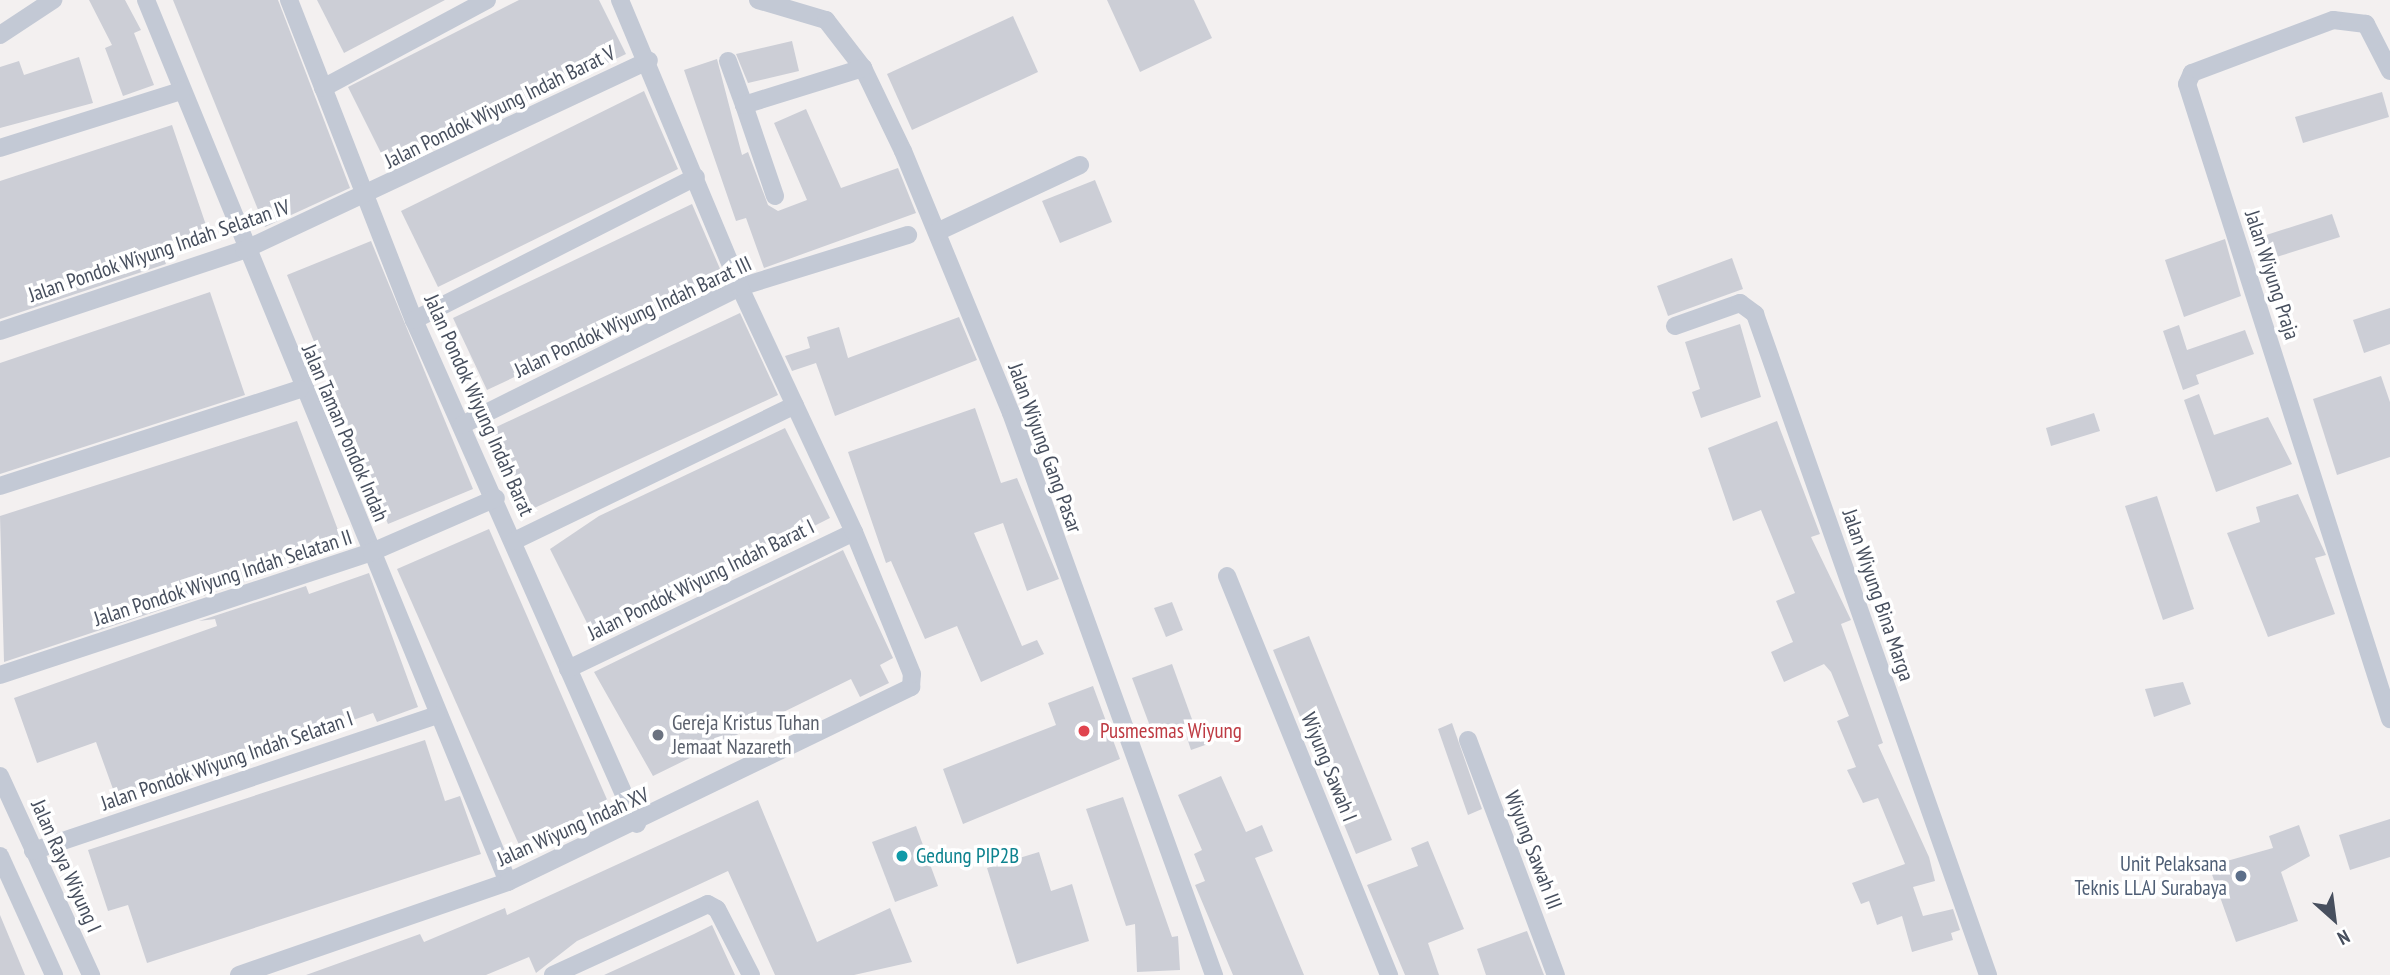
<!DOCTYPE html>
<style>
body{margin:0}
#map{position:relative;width:2390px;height:975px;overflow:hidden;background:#f3f0f0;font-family:"PT Sans Narrow",sans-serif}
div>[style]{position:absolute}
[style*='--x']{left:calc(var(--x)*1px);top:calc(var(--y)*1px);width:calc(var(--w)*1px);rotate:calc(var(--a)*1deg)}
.building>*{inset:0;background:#ccced6}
.minor>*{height:18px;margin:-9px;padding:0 9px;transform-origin:9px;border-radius:9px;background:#c3c9d5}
.dots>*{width:19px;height:19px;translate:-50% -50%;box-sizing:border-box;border:4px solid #fff;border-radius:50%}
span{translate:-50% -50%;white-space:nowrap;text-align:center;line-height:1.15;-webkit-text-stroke:7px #fff;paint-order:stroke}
.street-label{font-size:21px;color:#474f5e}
.worship-label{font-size:21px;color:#5b616d}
.left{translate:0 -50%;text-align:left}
.health-label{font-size:21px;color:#be3a42}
.culture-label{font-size:21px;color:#0d838f}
.service-label{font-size:21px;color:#4e5e75}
.right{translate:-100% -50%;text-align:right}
.north{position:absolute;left:2299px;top:884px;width:70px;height:70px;-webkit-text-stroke:5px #fff;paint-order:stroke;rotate:152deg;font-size:19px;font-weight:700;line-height:28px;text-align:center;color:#474f5e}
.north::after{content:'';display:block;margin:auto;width:24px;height:32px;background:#474f5e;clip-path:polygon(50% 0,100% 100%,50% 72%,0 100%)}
</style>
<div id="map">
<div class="building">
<i style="clip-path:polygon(89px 0,125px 0,141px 30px,134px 33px,154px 85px,123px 96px,105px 48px,112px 45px)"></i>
<i style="clip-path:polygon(173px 0,278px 0,350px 188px,265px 227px)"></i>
<i style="clip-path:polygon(317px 0,445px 0,344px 53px)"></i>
<i style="clip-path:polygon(519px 0,599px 0,626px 54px,389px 169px,348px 87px)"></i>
<i style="clip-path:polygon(1107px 0,1194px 0,1212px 38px,1140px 72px)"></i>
<i style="clip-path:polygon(1013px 16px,1038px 72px,912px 130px,887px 74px)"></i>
<i style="clip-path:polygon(792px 41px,799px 71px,748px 83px,736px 54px)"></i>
<i style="clip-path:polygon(79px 57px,93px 103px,0 128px,0 67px,19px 61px,24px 75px)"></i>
<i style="clip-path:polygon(717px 59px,742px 155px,748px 152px,768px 205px,778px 211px,807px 200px,774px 123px,806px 109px,841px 188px,898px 168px,916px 213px,764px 268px,746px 218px,736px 221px,684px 70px)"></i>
<i style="clip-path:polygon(644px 91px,678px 169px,438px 287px,401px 211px)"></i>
<i style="clip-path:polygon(2382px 92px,2389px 117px,2303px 143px,2295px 117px)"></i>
<i style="clip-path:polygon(172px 125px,208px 231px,160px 247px,166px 264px,0 319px,0 181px)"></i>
<i style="clip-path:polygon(1095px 180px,1112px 222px,1060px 243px,1042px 201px)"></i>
<i style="clip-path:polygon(692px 204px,724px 278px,487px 390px,453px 318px)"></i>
<i style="clip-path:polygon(2332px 214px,2340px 237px,2267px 260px,2260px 237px)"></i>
<i style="clip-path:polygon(2225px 239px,2241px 296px,2184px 317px,2165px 260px)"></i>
<i style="clip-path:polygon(371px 241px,473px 489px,388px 524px,287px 275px)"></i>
<i style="clip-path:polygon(1732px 258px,1743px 289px,1668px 316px,1657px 286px)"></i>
<i style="clip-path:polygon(210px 292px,245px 395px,0 474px,0 363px)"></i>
<i style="clip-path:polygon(2390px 308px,2390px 344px,2364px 353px,2353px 320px)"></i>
<i style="clip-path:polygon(740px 313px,778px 395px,530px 510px,492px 429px)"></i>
<i style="clip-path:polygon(959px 317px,977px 360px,835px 416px,816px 363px,792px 371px,785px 356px,810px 348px,807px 337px,839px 327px,848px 358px)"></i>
<i style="clip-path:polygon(1740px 324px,1761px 397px,1701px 418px,1692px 392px,1700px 389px,1685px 342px)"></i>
<i style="clip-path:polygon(2179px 325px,2187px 350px,2245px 330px,2254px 354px,2196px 375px,2199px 384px,2183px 390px,2163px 331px)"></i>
<i style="clip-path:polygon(2381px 376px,2390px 402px,2390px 457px,2337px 475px,2313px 399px)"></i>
<i style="clip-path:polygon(2199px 394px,2214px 435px,2268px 417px,2292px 464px,2216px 492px,2184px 400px)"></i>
<i style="clip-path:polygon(975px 408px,1001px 483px,1017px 478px,1059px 579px,1027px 591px,1003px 523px,974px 533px,1022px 646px,1037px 640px,1044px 654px,981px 682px,957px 626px,925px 639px,891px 561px,886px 563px,848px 452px)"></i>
<i style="clip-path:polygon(2094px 413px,2100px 431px,2051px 446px,2046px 428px)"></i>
<i style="clip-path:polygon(297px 421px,341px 538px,296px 555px,299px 564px,4px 662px,0 516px)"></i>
<i style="clip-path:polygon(1777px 421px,1820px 534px,1811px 537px,1851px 620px,1841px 624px,1883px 743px,1878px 745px,1929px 857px,1935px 881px,1913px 887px,1923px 916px,1953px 909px,1960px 930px,1951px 933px,1953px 940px,1912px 952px,1902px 916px,1877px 925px,1869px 901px,1861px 904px,1852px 883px,1905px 864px,1878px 798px,1863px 803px,1847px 770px,1856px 767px,1837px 721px,1849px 716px,1831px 672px,1824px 664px,1784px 682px,1771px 652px,1793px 642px,1776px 601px,1795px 593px,1761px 510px,1733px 521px,1708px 448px)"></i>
<i style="clip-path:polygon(785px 428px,830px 518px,594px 637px,550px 549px,599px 516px)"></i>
<i style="clip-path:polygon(2298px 494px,2326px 555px,2315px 558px,2335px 614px,2268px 637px,2227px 533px,2260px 522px,2256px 507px)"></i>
<i style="clip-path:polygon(2157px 496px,2194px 609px,2163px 620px,2125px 506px)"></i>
<i style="clip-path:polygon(489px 529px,609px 804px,520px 847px,397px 569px)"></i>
<i style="clip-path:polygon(843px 550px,893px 658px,880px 665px,889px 683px,860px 697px,851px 679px,653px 776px,594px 672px)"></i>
<i style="clip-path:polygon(369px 573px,418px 707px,377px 722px,373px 713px,118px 803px,96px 742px,37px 763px,14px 698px,217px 626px,215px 619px,199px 621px,306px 586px,309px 594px)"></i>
<i style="clip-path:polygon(1172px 602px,1183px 630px,1166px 637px,1154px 608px)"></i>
<i style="clip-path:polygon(1309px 636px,1392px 840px,1356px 854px,1273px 650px)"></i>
<i style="clip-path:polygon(1172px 664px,1193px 722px,1154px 737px,1132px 678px)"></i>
<i style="clip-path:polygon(2183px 682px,2191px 704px,2154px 717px,2145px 689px)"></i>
<i style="clip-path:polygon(1093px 686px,1120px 759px,963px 824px,943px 769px,1056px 725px,1048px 703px)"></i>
<i style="clip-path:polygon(1201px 723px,1208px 744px,1191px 750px,1184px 729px)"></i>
<i style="clip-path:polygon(1452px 723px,1482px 809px,1468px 815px,1438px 729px)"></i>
<i style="clip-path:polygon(425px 740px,445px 801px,460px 796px,481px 854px,147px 963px,128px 905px,108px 911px,88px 850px)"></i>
<i style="clip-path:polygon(1221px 776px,1246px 832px,1262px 825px,1273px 851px,1255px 858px,1304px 975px,1233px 975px,1195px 885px,1205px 881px,1194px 854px,1202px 850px,1178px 795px)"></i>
<i style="clip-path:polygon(1123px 797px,1172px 937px,1178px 936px,1180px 970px,1137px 972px,1135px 924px,1126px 926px,1086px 809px)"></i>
<i style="clip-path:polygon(758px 800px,817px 942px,890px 908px,912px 962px,854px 975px,775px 975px,728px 871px,577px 941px,536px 973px,529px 957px,486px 975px,306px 975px,420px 934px,424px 942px,505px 908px,507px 915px)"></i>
<i style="clip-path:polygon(2390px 819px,2390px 857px,2350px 870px,2339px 835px)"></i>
<i style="clip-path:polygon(2299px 825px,2310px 856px,2281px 872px,2298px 921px,2236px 942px,2209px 866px,2273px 848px,2269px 836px)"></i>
<i style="clip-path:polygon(916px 826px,938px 886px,895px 902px,872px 842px)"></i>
<i style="clip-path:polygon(1428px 841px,1464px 929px,1428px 943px,1439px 975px,1405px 975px,1367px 885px,1418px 866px,1411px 848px)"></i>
<i style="clip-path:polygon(1039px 852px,1051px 891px,1072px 884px,1089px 941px,1017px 964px,987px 868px)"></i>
<i style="clip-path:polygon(0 915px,25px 975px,0 975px)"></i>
<i style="clip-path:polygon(712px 925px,735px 975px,604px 975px,694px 934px)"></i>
<i style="clip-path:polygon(1527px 931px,1544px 975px,1486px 975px,1477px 949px)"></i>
</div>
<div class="minor">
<i style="--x:146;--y:0;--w:953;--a:67.69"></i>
<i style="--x:289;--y:0;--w:344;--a:68.7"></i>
<i style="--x:414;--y:320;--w:551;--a:66.13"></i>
<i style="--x:758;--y:0;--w:71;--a:16.4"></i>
<i style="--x:826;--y:20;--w:61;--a:52.4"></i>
<i style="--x:863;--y:68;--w:92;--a:64.3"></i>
<i style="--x:903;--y:151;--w:283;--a:67.6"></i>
<i style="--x:1011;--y:413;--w:598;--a:70.14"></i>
<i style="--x:0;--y:35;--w:64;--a:-33.4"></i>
<i style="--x:728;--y:61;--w:47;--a:70"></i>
<i style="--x:2390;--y:71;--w:53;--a:-117.1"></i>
<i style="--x:2366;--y:24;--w:33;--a:-173"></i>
<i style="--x:2333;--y:20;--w:151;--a:159.4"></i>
<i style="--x:2192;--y:73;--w:12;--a:114"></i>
<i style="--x:2187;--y:84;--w:667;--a:72.27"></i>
<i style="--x:323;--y:88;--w:186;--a:-28.2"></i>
<i style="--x:0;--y:148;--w:190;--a:-17.5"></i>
<i style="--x:775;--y:196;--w:96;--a:-108.8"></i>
<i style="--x:744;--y:105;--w:125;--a:-17.3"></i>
<i style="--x:937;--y:232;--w:158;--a:-25.1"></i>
<i style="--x:414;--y:320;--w:316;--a:-26.9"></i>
<i style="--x:1675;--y:326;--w:69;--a:-19.5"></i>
<i style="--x:1740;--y:303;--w:19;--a:36"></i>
<i style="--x:1755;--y:314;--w:701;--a:70.58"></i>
<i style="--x:0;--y:331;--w:257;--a:-18.4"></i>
<i style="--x:244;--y:250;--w:447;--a:-25.1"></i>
<i style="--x:462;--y:425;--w:310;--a:-26.4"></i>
<i style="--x:740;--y:287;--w:176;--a:-17.2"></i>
<i style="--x:0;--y:486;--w:315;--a:-17.9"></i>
<i style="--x:514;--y:541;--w:312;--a:-25.8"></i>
<i style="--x:1227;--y:576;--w:431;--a:67.9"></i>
<i style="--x:568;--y:669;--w:317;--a:-25.6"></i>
<i style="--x:0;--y:675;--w:392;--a:-18.3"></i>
<i style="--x:372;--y:552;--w:135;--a:-23.5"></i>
<i style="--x:1468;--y:740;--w:251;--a:69.5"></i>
<i style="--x:0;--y:776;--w:219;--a:65.4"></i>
<i style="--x:33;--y:851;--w:425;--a:-18.6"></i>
<i style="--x:0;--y:856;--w:131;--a:65.6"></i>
<i style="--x:239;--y:975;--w:285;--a:-19.1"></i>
<i style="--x:508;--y:882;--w:448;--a:-25.8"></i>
<i style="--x:911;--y:687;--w:13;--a:-86"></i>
<i style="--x:912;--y:674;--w:153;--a:-112.2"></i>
<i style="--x:854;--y:532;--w:270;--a:-115"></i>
<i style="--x:740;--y:287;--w:311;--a:-112.7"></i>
<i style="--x:553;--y:975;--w:170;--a:-24.6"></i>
<i style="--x:708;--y:904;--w:10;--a:29"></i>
<i style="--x:717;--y:909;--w:74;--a:62.7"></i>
</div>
<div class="dots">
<i style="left:1084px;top:731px;background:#e0444e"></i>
<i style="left:658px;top:735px;background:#6b7280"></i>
<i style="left:902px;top:856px;background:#0f9aa8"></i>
<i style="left:2241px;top:876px;background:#5c6f8a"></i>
</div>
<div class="street-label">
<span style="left:500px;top:107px;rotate:-26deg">Jalan Pondok Wiyung Indah Barat V</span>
<span style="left:159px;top:251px;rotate:-19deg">Jalan Pondok Wiyung Indah Selatan IV</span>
<span style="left:2272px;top:275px;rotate:72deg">Jalan Wiyung Praja</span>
<span style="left:633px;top:317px;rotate:-25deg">Jalan Pondok Wiyung Indah Barat III</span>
<span style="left:479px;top:405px;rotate:66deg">Jalan Pondok Wiyung Indah Barat</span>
<span style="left:345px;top:433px;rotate:67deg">Jalan Taman Pondok Indah</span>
<span style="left:1045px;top:448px;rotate:70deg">Jalan Wiyung Gang Pasar</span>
<span style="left:223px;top:578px;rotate:-18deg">Jalan Pondok Wiyung Indah Selatan II</span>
<span style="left:701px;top:580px;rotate:-26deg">Jalan Pondok Wiyung Indah Barat I</span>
<span style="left:1878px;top:595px;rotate:71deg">Jalan Wiyung Bina Marga</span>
<span style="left:227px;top:761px;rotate:-19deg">Jalan Pondok Wiyung Indah Selatan I</span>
<span style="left:1329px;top:767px;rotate:68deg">Wiyung Sawah I</span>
<span style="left:573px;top:827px;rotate:-24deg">Jalan Wiyung Indah XV</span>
<span style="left:1533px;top:850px;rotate:69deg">Wiyung Sawah III</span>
<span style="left:66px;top:866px;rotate:66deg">Jalan Raya Wiyung I</span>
</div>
<div class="worship-label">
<span class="left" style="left:672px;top:735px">Gereja Kristus Tuhan<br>Jemaat Nazareth</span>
</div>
<div class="health-label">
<span class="left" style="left:1100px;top:731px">Pusmesmas Wiyung</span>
</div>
<div class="culture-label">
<span class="left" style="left:916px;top:856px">Gedung PIP2B</span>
</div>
<div class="service-label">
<span class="right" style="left:2227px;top:876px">Unit Pelaksana<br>Teknis LLAJ Surabaya</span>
</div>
<div class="north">N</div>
</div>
